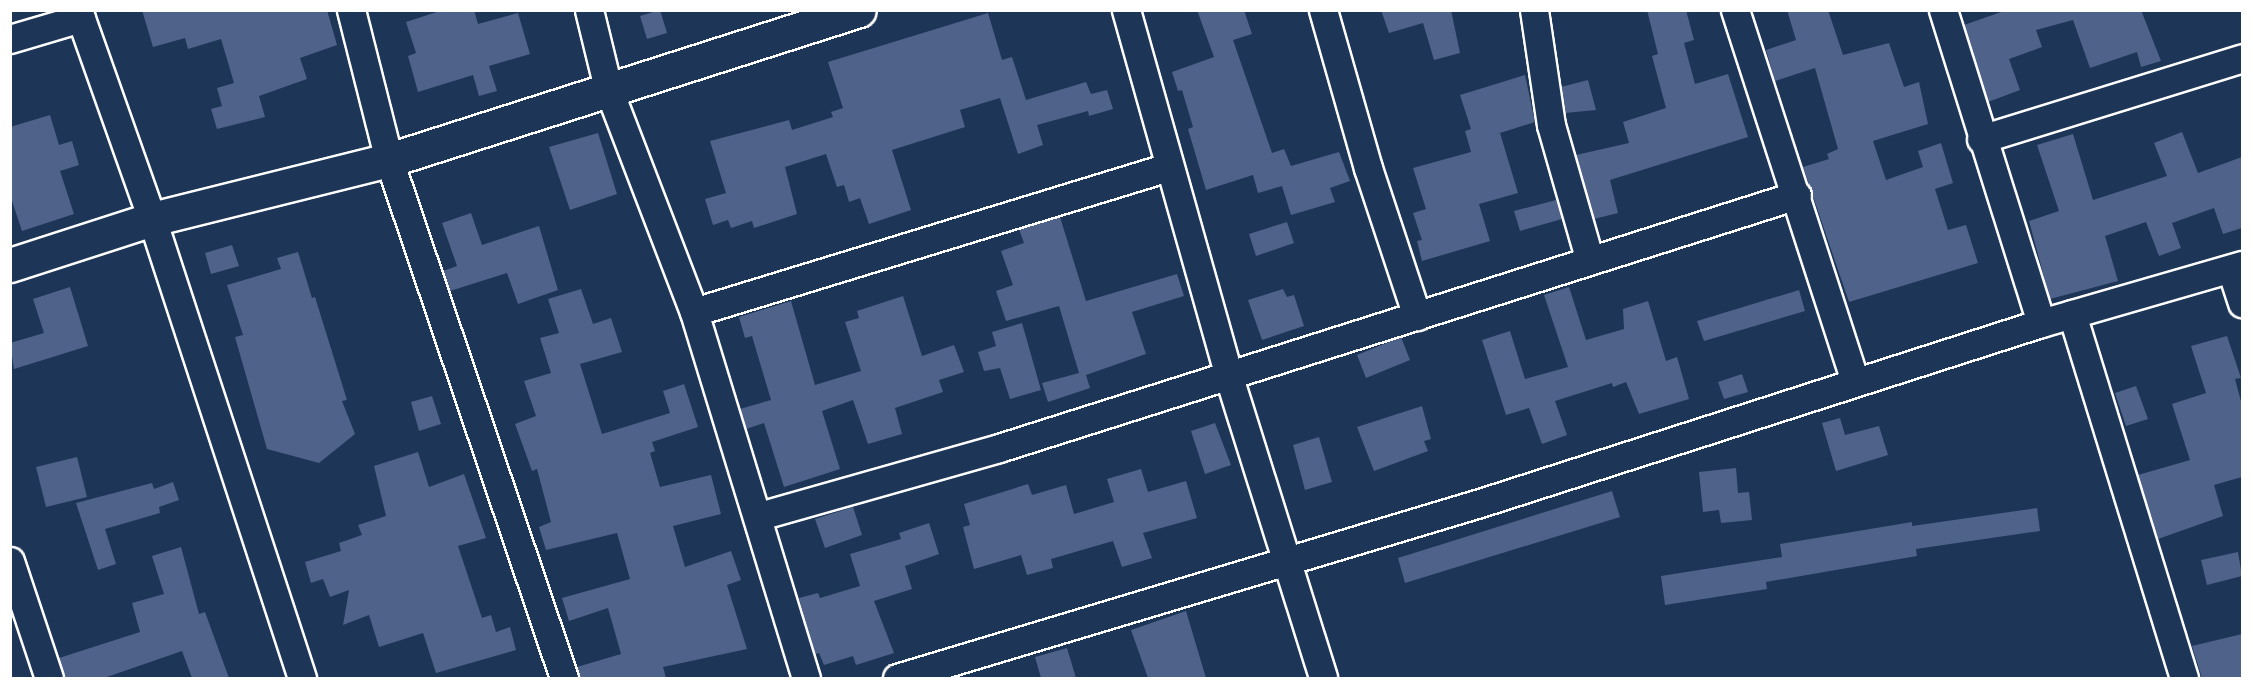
<!DOCTYPE html>
<style>
body{margin:0}
#map{position:relative;width:2253px;height:689px;overflow:hidden;background:#1d3557;font-family:"Patrick Hand",sans-serif}
div>[style]{position:absolute}
[style*='--x']{left:calc(var(--x)*1px);top:calc(var(--y)*1px);width:calc(var(--w)*1px);rotate:calc(var(--a)*1deg)}
.building>*{inset:0;background:#4f6289}
.roads{filter:drop-shadow(2px 0 #fff) drop-shadow(-2px 0 #fff) drop-shadow(0 2px #fff) drop-shadow(0 -2px #fff)}
.minor>*{height:27px;margin:-13.5px;padding:0 13.5px;transform-origin:13.5px;border-radius:13.5px;background:#1d3557}
.tertiary>*{height:33px;margin:-16.5px;padding:0 16.5px;transform-origin:16.5px;border-radius:16.5px;background:#1d3557}
span{translate:-50% -50%;white-space:nowrap;text-align:center;line-height:1.15;-webkit-text-stroke:5px #1d3557;paint-order:stroke}
.frame{position:absolute;inset:0;border:12px solid #fff;pointer-events:none}
</style>
<div id="map">
<div class="building">
<i style="clip-path:polygon(142px 10px,327px 10px,337px 45px,300px 58px,307px 79px,259px 96px,265px 117px,217px 129px,211px 109px,222px 106px,217px 88px,234px 83px,221px 39px,188px 49px,185px 38px,153px 47px)"></i>
<i style="clip-path:polygon(443px 10px,474px 10px,478px 24px,518px 13px,530px 54px,489px 66px,497px 91px,479px 96px,473px 75px,418px 92px,408px 56px,416px 53px,406px 22px)"></i>
<i style="clip-path:polygon(660px 10px,667px 33px,647px 39px,640px 16px)"></i>
<i style="clip-path:polygon(1197px 10px,1244px 10px,1252px 34px,1233px 40px,1272px 153px,1284px 149px,1291px 166px,1339px 152px,1350px 181px,1330px 188px,1335px 202px,1291px 215px,1282px 186px,1258px 193px,1253px 175px,1206px 190px,1188px 129px,1193px 127px,1182px 90px,1178px 91px,1172px 72px,1214px 57px)"></i>
<i style="clip-path:polygon(1381px 10px,1451px 10px,1460px 53px,1434px 60px,1423px 23px,1389px 33px)"></i>
<i style="clip-path:polygon(1647px 10px,1686px 10px,1694px 40px,1684px 43px,1695px 84px,1728px 74px,1748px 137px,1610px 180px,1618px 213px,1594px 219px,1576px 155px,1629px 143px,1623px 122px,1666px 108px,1652px 56px,1658px 54px)"></i>
<i style="clip-path:polygon(1787px 10px,1828px 10px,1843px 55px,1889px 43px,1904px 87px,1919px 82px,1928px 124px,1873px 141px,1886px 180px,1923px 167px,1918px 151px,1941px 143px,1953px 183px,1935px 189px,1948px 230px,1966px 225px,1978px 263px,1849px 302px,1803px 167px,1829px 159px,1827px 154px,1838px 149px,1815px 68px,1775px 81px,1766px 50px,1796px 40px)"></i>
<i style="clip-path:polygon(2007px 10px,2141px 10px,2161px 61px,2141px 67px,2137px 52px,2090px 68px,2073px 20px,2036px 30px,2042px 47px,2009px 59px,2020px 90px,1988px 102px,1964px 25px)"></i>
<i style="clip-path:polygon(988px 13px,1002px 60px,1012px 57px,1026px 100px,1086px 82px,1091px 94px,1107px 90px,1113px 109px,1089px 116px,1088px 111px,1037px 125px,1043px 145px,1018px 154px,1000px 98px,960px 110px,965px 127px,892px 150px,911px 210px,869px 224px,860px 198px,849px 202px,844px 185px,837px 187px,826px 154px,785px 167px,797px 214px,754px 228px,752px 221px,731px 228px,728px 220px,713px 225px,705px 199px,726px 193px,710px 141px,789px 120px,792px 130px,833px 117px,831px 112px,843px 108px,828px 62px)"></i>
<i style="clip-path:polygon(1525px 75px,1535px 122px,1500px 133px,1518px 193px,1479px 204px,1490px 241px,1422px 261px,1417px 241px,1422px 240px,1413px 213px,1426px 209px,1413px 168px,1471px 152px,1465px 131px,1471px 129px,1460px 95px)"></i>
<i style="clip-path:polygon(1588px 80px,1596px 110px,1565px 113px,1561px 87px)"></i>
<i style="clip-path:polygon(50px 115px,59px 145px,72px 141px,79px 165px,60px 171px,74px 214px,22px 231px,10px 195px,10px 127px)"></i>
<i style="clip-path:polygon(2182px 132px,2198px 173px,2242px 157px,2242px 228px,2223px 234px,2214px 208px,2172px 223px,2181px 248px,2159px 256px,2146px 222px,2105px 236px,2118px 281px,2050px 299px,2029px 221px,2059px 211px,2037px 145px,2073px 134px,2093px 200px,2167px 176px,2154px 143px)"></i>
<i style="clip-path:polygon(598px 133px,617px 194px,570px 210px,549px 147px)"></i>
<i style="clip-path:polygon(1556px 200px,1562px 219px,1520px 231px,1514px 211px)"></i>
<i style="clip-path:polygon(471px 213px,482px 245px,539px 226px,558px 290px,518px 304px,507px 273px,450px 291px,443px 271px,457px 266px,442px 223px)"></i>
<i style="clip-path:polygon(1060px 217px,1086px 301px,1177px 274px,1184px 296px,1132px 312px,1146px 354px,1086px 375px,1090px 388px,1048px 402px,1042px 383px,1079px 373px,1059px 306px,1006px 321px,996px 291px,1013px 285px,1001px 251px,1024px 243px,1019px 229px)"></i>
<i style="clip-path:polygon(1287px 222px,1294px 243px,1256px 256px,1249px 234px)"></i>
<i style="clip-path:polygon(232px 245px,239px 266px,211px 274px,205px 253px)"></i>
<i style="clip-path:polygon(298px 252px,312px 298px,315px 297px,347px 400px,342px 401px,355px 434px,319px 463px,267px 449px,235px 337px,243px 335px,227px 285px,281px 269px,277px 258px)"></i>
<i style="clip-path:polygon(70px 287px,88px 346px,14px 369px,10px 343px,44px 333px,33px 299px)"></i>
<i style="clip-path:polygon(1569px 287px,1586px 340px,1624px 329px,1623px 309px,1648px 301px,1666px 361px,1677px 357px,1689px 399px,1639px 414px,1626px 382px,1613px 387px,1612px 383px,1555px 401px,1567px 435px,1542px 444px,1529px 408px,1506px 415px,1482px 340px,1510px 331px,1525px 379px,1568px 367px,1544px 295px)"></i>
<i style="clip-path:polygon(581px 289px,593px 324px,611px 318px,622px 352px,580px 364px,602px 434px,670px 413px,663px 391px,684px 384px,698px 427px,652px 442px,655px 451px,650px 453px,660px 487px,711px 475px,721px 514px,673px 526px,685px 567px,731px 551px,741px 580px,727px 585px,747px 649px,663px 667px,666px 678px,579px 678px,577px 667px,621px 654px,608px 608px,569px 621px,562px 598px,630px 579px,617px 533px,546px 550px,539px 527px,551px 522px,537px 469px,532px 471px,515px 424px,536px 416px,524px 381px,551px 373px,540px 338px,559px 333px,548px 299px)"></i>
<i style="clip-path:polygon(1283px 289px,1287px 297px,1294px 295px,1304px 326px,1262px 340px,1248px 300px)"></i>
<i style="clip-path:polygon(1799px 290px,1805px 311px,1704px 341px,1697px 321px)"></i>
<i style="clip-path:polygon(903px 296px,922px 356px,954px 345px,964px 372px,939px 380px,943px 392px,895px 408px,902px 434px,868px 444px,853px 400px,822px 411px,840px 469px,784px 487px,764px 423px,746px 429px,740px 409px,771px 400px,752px 336px,745px 338px,739px 317px,791px 301px,815px 385px,861px 371px,845px 322px,859px 318px,857px 311px)"></i>
<i style="clip-path:polygon(1022px 323px,1041px 390px,1010px 399px,1000px 368px,984px 371px,978px 352px,996px 346px,992px 332px)"></i>
<i style="clip-path:polygon(2227px 336px,2241px 378px,2235px 379px,2242px 405px,2242px 477px,2214px 485px,2223px 516px,2158px 539px,2138px 475px,2190px 460px,2172px 404px,2206px 393px,2191px 346px)"></i>
<i style="clip-path:polygon(1401px 337px,1410px 360px,1366px 378px,1357px 355px)"></i>
<i style="clip-path:polygon(1742px 374px,1748px 392px,1724px 399px,1718px 382px)"></i>
<i style="clip-path:polygon(2136px 386px,2148px 419px,2126px 426px,2115px 393px)"></i>
<i style="clip-path:polygon(432px 396px,441px 424px,419px 431px,411px 402px)"></i>
<i style="clip-path:polygon(1422px 406px,1431px 439px,1424px 441px,1428px 451px,1374px 471px,1357px 427px)"></i>
<i style="clip-path:polygon(1840px 418px,1845px 435px,1879px 426px,1888px 455px,1836px 471px,1822px 423px)"></i>
<i style="clip-path:polygon(1215px 423px,1231px 465px,1205px 474px,1191px 431px)"></i>
<i style="clip-path:polygon(1319px 437px,1332px 482px,1305px 490px,1293px 445px)"></i>
<i style="clip-path:polygon(418px 452px,429px 487px,464px 474px,486px 538px,458px 546px,482px 618px,491px 615px,496px 632px,510px 627px,516px 650px,436px 673px,423px 633px,379px 647px,369px 615px,343px 625px,349px 590px,330px 597px,323px 579px,311px 583px,305px 562px,341px 551px,339px 543px,362px 535px,358px 525px,386px 516px,374px 466px)"></i>
<i style="clip-path:polygon(77px 457px,87px 497px,46px 507px,36px 467px)"></i>
<i style="clip-path:polygon(1736px 468px,1738px 493px,1749px 492px,1752px 520px,1721px 523px,1719px 510px,1703px 512px,1699px 472px)"></i>
<i style="clip-path:polygon(1141px 469px,1148px 492px,1186px 481px,1197px 518px,1143px 533px,1152px 558px,1122px 567px,1113px 541px,1051px 559px,1053px 568px,1027px 575px,1021px 555px,974px 569px,963px 527px,970px 525px,964px 504px,1028px 484px,1032px 495px,1066px 485px,1074px 514px,1114px 502px,1107px 479px)"></i>
<i style="clip-path:polygon(173px 482px,179px 500px,159px 507px,160px 513px,105px 529px,116px 564px,98px 570px,76px 503px,152px 483px,154px 489px)"></i>
<i style="clip-path:polygon(1612px 491px,1620px 517px,1405px 583px,1398px 558px)"></i>
<i style="clip-path:polygon(853px 507px,862px 535px,825px 548px,815px 519px)"></i>
<i style="clip-path:polygon(2037px 508px,2040px 531px,1916px 549px,1917px 556px,1766px 582px,1767px 589px,1665px 605px,1661px 576px,1782px 557px,1780px 544px,1912px 522px,1912px 526px)"></i>
<i style="clip-path:polygon(929px 523px,939px 554px,905px 566px,912px 589px,874px 601px,894px 653px,856px 665px,853px 656px,824px 665px,819px 653px,815px 654px,799px 598px,818px 593px,820px 598px,860px 586px,850px 554px,901px 539px,899px 533px)"></i>
<i style="clip-path:polygon(181px 547px,199px 614px,205px 612px,229px 678px,192px 678px,182px 651px,104px 678px,65px 678px,59px 658px,140px 632px,132px 603px,164px 594px,152px 556px)"></i>
<i style="clip-path:polygon(2238px 552px,2242px 576px,2207px 585px,2201px 560px)"></i>
<i style="clip-path:polygon(1186px 611px,1206px 678px,1148px 678px,1131px 630px)"></i>
<i style="clip-path:polygon(2242px 634px,2242px 678px,2202px 678px,2192px 646px)"></i>
<i style="clip-path:polygon(1067px 648px,1076px 678px,1041px 678px,1035px 657px)"></i>
</div>
<div class="roads">
<div class="minor">
<i style="--x:78;--y:10;--w:222;--a:70.5"></i>
<i style="--x:152;--y:219;--w:483;--a:71.9"></i>
<i style="--x:351;--y:10;--w:155;--a:75.8"></i>
<i style="--x:389;--y:160;--w:547;--a:71.33"></i>
<i style="--x:589;--y:10;--w:80;--a:76.3"></i>
<i style="--x:608;--y:88;--w:240;--a:69"></i>
<i style="--x:694;--y:312;--w:383;--a:73"></i>
<i style="--x:1126;--y:10;--w:378;--a:74.3"></i>
<i style="--x:1228;--y:374;--w:318;--a:72.6"></i>
<i style="--x:1323;--y:10;--w:164;--a:74.1"></i>
<i style="--x:1368;--y:168;--w:156;--a:71.7"></i>
<i style="--x:1534;--y:10;--w:116;--a:81.6"></i>
<i style="--x:1551;--y:125;--w:141;--a:74"></i>
<i style="--x:1735;--y:10;--w:391;--a:72.1"></i>
<i style="--x:1943;--y:10;--w:328;--a:72.6"></i>
<i style="--x:10;--y:39;--w:74;--a:-16.5"></i>
<i style="--x:1981;--y:139;--w:273;--a:-17.2"></i>
<i style="--x:2231;--y:269;--w:36;--a:72"></i>
<i style="--x:694;--y:312;--w:497;--a:-17"></i>
<i style="--x:2072;--y:314;--w:381;--a:72.9"></i>
<i style="--x:759;--y:516;--w:249;--a:-15.8"></i>
<i style="--x:999;--y:448;--w:837;--a:-17.59"></i>
<i style="--x:10;--y:561;--w:123;--a:71.6"></i>
<i style="--x:897;--y:678;--w:609;--a:-16.71"></i>
<i style="--x:1480;--y:503;--w:589;--a:-17.79"></i>
<i style="--x:2041;--y:323;--w:209;--a:-16.1"></i>
</div>
<div class="tertiary">
<i style="--x:10;--y:265;--w:149;--a:-17.9"></i>
<i style="--x:152;--y:219;--w:244;--a:-14"></i>
<i style="--x:389;--y:160;--w:493;--a:-17.7"></i>
</div>
</div>
<div class="frame"></div>
</div>
